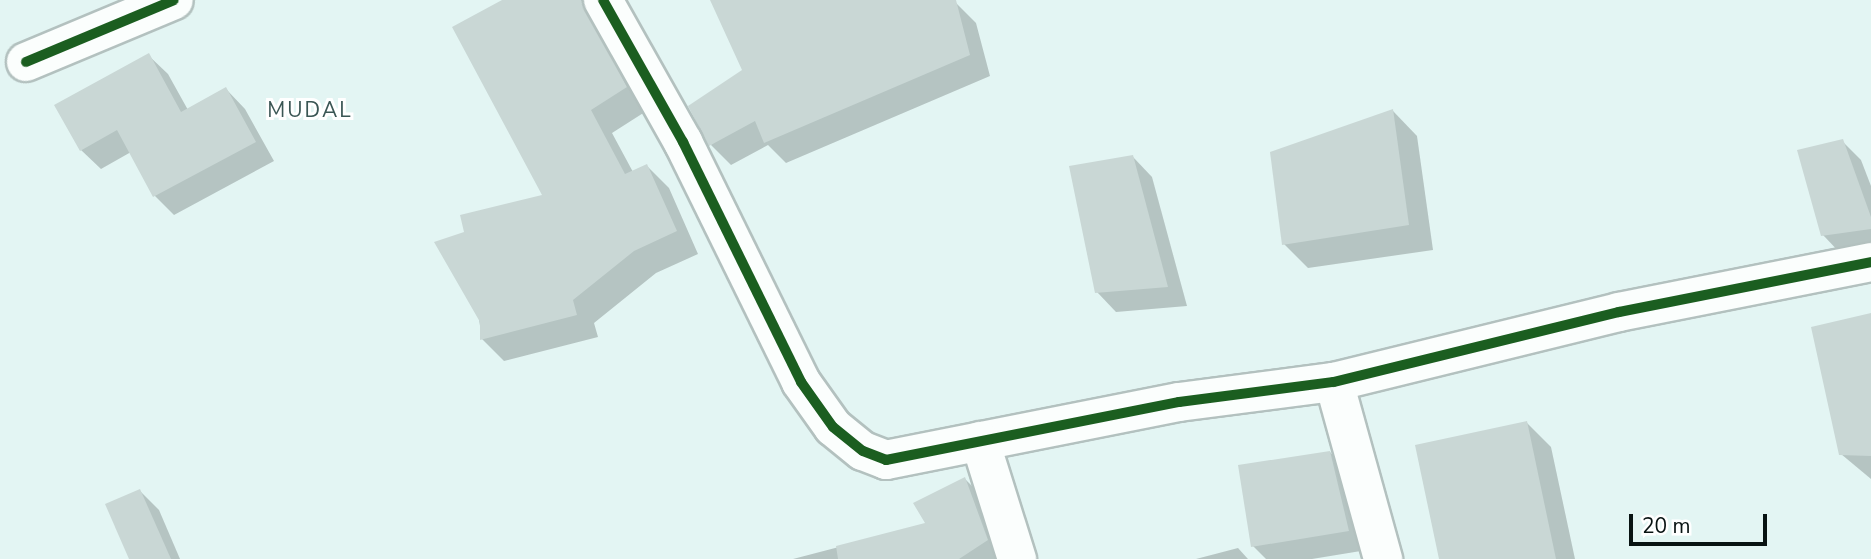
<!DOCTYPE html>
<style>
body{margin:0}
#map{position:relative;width:1871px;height:559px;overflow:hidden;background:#e3f5f3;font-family:"Nunito Sans",sans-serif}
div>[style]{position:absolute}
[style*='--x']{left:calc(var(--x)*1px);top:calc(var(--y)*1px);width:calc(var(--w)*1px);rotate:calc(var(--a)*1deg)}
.shadow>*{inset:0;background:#0003}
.building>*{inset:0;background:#c9d7d5}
.roads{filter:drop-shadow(2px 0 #b3c1bf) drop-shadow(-2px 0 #b3c1bf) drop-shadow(0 2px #b3c1bf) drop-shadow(0 -2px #b3c1bf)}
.minor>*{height:38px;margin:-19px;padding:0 19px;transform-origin:19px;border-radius:19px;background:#fbfefd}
.cycleway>*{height:10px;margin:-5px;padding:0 5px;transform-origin:5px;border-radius:5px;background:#1b5e20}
span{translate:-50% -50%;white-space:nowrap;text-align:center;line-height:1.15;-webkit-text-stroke:6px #fff;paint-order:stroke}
.quarter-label{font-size:21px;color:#3a5654;letter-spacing:2px}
.scale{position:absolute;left:1629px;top:514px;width:138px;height:32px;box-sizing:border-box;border:4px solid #081312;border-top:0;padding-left:9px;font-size:21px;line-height:24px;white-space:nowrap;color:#081312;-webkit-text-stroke:5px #fff;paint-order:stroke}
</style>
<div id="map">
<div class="shadow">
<i style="clip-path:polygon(506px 0,592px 0,648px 110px,612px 133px,633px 172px,647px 166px,669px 188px,698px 254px,656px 273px,594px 323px,598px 337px,504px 361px,482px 339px,466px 234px,545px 196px)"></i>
<i style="clip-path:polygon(712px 0,956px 3px,976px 23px,990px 76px,786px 163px,768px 145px,731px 165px,711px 145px,744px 71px)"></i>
<i style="clip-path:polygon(148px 55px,168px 74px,188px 110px,226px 89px,245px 109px,274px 161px,174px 215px,155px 196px,131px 152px,101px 169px,81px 150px)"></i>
<i style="clip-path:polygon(1393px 111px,1417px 136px,1433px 250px,1308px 268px,1284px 244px)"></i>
<i style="clip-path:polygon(1842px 141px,1861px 160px,1871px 186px,1871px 251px,1842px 255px,1823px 235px)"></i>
<i style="clip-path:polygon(1133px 157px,1152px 177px,1187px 306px,1116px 312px,1097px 292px)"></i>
<i style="clip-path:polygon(1871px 315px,1871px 479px,1841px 454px)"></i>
<i style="clip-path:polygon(1527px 423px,1551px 447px,1575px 559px,1441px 559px)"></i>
<i style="clip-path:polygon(1330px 452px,1349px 472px,1367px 550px,1312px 559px,1266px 559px,1253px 546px)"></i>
<i style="clip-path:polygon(965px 479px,987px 501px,1008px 559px,793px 559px,927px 524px)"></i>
<i style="clip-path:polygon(140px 491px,159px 510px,180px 559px,131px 559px)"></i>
<i style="clip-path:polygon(1238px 548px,1248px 559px,1196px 559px)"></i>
</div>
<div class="building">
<i style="clip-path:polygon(502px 0,581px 0,627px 87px,591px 110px,625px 174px,647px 164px,677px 231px,634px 251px,573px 300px,577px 315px,480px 340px,480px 322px,434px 242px,464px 232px,460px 215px,542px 195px,452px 27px)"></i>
<i style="clip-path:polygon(710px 0,956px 0,970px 55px,764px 143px,755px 121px,709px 146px,688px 106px,742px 70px)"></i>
<i style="clip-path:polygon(149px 53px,181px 112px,226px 87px,256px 142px,153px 197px,117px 130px,80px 151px,54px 105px)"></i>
<i style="clip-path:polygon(1393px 109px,1409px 225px,1282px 245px,1270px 152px)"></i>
<i style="clip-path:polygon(1843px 139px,1871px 217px,1871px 229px,1821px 236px,1797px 150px)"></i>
<i style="clip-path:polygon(1133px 155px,1168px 287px,1095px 293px,1069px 166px)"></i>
<i style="clip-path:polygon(1871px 313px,1871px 456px,1839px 455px,1811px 327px)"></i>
<i style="clip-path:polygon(1527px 421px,1556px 559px,1439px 559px,1415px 445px)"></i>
<i style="clip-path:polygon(1330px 451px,1349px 531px,1251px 547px,1238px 465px)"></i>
<i style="clip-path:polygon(965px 477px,988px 540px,959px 559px,838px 559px,836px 546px,925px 523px,913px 503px)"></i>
<i style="clip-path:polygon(140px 489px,171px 559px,129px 559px,105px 504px)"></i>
</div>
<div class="roads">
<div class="minor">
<i style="--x:603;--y:0;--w:163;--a:60.6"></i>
<i style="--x:683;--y:142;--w:267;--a:63.8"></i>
<i style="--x:801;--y:382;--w:55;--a:54.6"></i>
<i style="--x:833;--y:427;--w:38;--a:39"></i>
<i style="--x:863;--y:451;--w:25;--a:21"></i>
<i style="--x:886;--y:460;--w:299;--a:-11.2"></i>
<i style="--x:1179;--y:402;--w:156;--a:-7.4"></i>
<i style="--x:1334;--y:382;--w:293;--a:-13.8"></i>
<i style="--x:1619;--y:312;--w:257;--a:-11.2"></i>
<i style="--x:26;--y:62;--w:160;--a:-22.7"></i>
<i style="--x:1334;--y:382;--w:184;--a:74.5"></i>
<i style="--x:980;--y:441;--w:124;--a:72.6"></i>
</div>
</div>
<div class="cycleway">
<i style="--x:603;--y:0;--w:163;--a:60.6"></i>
<i style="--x:683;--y:142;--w:267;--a:63.8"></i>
<i style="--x:801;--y:382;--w:55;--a:54.6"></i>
<i style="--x:833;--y:427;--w:38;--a:39"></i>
<i style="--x:863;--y:451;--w:25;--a:21"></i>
<i style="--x:886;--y:460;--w:299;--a:-11.2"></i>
<i style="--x:1179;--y:402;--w:156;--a:-7.4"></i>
<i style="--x:1334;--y:382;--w:293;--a:-13.8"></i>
<i style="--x:1619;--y:312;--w:257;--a:-11.2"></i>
<i style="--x:26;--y:62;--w:160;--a:-22.7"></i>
</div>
<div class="quarter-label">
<span style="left:310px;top:110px">MUDAL</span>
</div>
<div class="scale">20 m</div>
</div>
